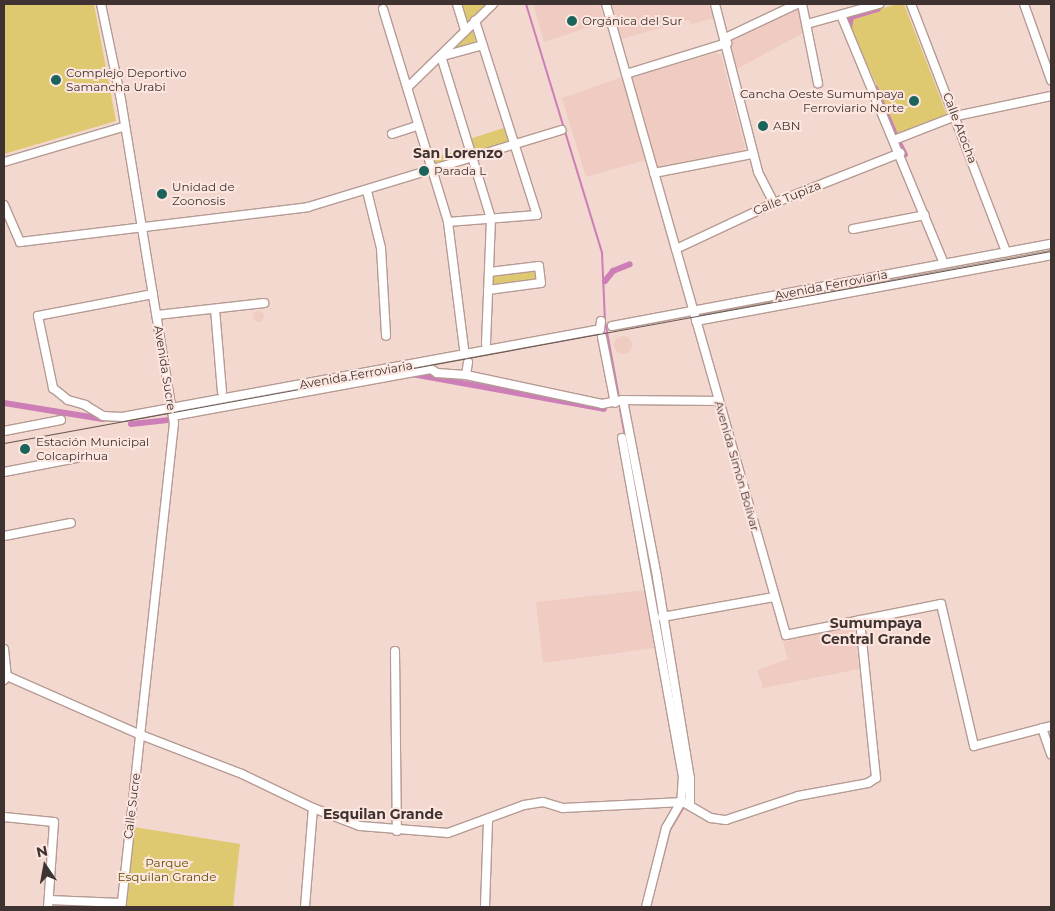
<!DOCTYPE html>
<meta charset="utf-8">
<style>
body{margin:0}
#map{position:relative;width:1055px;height:911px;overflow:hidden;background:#f3d8cf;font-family:Montserrat,sans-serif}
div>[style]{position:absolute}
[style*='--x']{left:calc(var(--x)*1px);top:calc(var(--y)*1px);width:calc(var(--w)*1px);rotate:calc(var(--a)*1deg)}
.built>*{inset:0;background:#efcbc1}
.round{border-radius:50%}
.green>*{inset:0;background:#dfc970}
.stream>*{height:2px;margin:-1px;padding:0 1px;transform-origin:1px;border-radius:1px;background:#cd7eb6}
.canal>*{height:6px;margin:-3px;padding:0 3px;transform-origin:3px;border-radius:3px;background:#cd7eb6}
.roads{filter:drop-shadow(1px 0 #b59b93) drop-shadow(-1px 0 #b59b93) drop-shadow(0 1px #b59b93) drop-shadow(0 -1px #b59b93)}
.minor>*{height:8px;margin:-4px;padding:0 4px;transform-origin:4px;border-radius:4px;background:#fff}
.tram>*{height:1px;margin:-0.5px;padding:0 0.5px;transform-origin:0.5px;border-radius:0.5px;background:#645551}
.dots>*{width:14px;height:14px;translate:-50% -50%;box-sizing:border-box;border:2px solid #fde6df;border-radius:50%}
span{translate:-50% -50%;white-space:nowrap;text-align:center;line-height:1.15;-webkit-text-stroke:4px #fde6df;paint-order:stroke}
.poi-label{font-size:12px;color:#3e3330}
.left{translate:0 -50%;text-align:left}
.right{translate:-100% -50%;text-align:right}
.street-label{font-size:12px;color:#3e3330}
.park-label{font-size:12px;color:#605000}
.neighbourhood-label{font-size:14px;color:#3e3330;font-weight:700}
.frame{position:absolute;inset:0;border:5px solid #3e3330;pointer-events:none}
.north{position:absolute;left:20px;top:841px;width:50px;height:50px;-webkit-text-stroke:4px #fde6df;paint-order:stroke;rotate:348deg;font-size:14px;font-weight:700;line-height:20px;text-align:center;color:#3e3330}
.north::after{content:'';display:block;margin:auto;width:18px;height:22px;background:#3e3330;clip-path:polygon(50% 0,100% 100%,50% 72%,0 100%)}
</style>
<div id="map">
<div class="built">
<i style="clip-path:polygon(533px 4px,599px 4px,605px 22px,544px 42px)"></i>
<i style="clip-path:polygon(612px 4px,709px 4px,714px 18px,691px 24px,689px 20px,622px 39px)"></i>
<i style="clip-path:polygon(795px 8px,798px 10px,803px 33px,737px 69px,730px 41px,733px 37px)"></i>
<i style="clip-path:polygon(715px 53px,721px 55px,745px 148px,741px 152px,659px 169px,630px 81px,633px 77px)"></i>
<i style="clip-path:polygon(622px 77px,645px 160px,586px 177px,562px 98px)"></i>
<i class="round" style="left:252.5px;top:310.5px;width:11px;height:11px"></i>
<i class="round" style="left:614px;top:336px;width:18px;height:18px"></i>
<i style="clip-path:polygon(646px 590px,654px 648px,543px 663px,536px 602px)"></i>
<i style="clip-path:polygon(854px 626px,859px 669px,763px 688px,757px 670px,788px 659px,783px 642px)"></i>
</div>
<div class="green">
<i style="clip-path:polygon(4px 4px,94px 4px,116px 121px,4px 154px)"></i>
<i style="clip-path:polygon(460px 4px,488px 4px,468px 23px)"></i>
<i style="clip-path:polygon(898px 4px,904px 4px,947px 115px,899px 135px,848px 22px,851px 17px)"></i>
<i style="clip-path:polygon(472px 28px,477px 45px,452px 50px)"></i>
<i style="clip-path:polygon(507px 127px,512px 145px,475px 157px,469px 139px)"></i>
<i style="clip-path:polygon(466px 148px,469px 157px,432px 169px,429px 159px)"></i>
<i style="clip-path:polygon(533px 269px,538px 276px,535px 281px,492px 286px,490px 276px)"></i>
<i style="clip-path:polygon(134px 827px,240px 844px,233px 907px,125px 907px)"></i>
</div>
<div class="stream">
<i style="--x:526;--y:4;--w:260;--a:73"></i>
<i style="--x:602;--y:253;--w:68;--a:87.5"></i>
<i style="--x:605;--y:321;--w:77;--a:79.6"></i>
<i style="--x:620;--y:409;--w:27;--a:80"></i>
<i style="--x:633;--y:477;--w:130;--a:79.8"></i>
<i style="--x:650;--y:907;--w:80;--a:-75.4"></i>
<i style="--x:670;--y:830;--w:29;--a:-59"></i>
</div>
<div class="canal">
<i style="--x:849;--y:29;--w:12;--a:-81"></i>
<i style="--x:851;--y:17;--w:28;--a:-17"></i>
<i style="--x:875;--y:88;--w:50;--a:66.5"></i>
<i style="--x:899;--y:143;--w:13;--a:63"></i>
<i style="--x:605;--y:281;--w:13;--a:-51"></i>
<i style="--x:613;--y:271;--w:18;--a:-22"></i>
<i style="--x:412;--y:374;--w:195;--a:10.3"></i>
<i style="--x:4;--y:403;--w:100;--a:9.2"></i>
<i style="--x:131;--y:424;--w:37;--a:-6"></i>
</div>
<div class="roads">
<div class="minor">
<i style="--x:101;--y:4;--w:98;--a:78.2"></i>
<i style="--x:121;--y:100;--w:327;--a:80.7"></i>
<i style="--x:174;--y:423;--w:487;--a:96.2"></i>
<i style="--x:457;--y:4;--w:28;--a:73"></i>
<i style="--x:606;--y:4;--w:656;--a:74.08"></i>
<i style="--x:786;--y:635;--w:158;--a:-11.3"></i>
<i style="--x:941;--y:604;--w:146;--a:76.9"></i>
<i style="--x:974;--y:746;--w:80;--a:-14.6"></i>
<i style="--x:715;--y:4;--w:173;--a:75.6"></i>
<i style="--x:758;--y:172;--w:35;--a:63"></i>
<i style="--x:802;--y:4;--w:81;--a:78.6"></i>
<i style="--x:911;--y:4;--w:266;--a:69"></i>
<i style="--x:1024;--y:4;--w:81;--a:70.4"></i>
<i style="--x:383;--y:9;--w:223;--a:73"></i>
<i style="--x:448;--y:222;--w:128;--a:82.8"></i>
<i style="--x:841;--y:15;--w:269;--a:67.5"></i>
<i style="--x:807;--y:24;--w:75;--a:-15.5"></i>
<i style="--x:725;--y:38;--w:80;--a:-25.3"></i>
<i style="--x:441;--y:56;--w:170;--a:72.9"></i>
<i style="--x:491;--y:219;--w:125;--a:92.3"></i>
<i style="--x:443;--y:56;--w:41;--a:-15.4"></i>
<i style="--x:626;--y:74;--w:106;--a:-17.1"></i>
<i style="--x:408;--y:87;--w:119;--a:-44.3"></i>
<i style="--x:392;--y:134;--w:26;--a:-18"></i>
<i style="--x:894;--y:140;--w:66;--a:-21.2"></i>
<i style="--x:956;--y:116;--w:97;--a:-11.9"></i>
<i style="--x:4;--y:162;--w:124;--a:-16.4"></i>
<i style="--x:654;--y:173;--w:101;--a:-10.9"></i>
<i style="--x:367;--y:191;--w:59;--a:76.2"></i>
<i style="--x:381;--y:248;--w:88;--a:86.7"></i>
<i style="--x:4;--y:205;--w:40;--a:66.6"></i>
<i style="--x:20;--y:242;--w:290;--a:-6.9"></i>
<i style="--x:308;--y:207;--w:265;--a:-16.9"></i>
<i style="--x:448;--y:222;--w:89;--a:-4.5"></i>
<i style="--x:537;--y:215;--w:204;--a:-107.7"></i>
<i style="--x:853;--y:229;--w:73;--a:-11"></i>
<i style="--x:676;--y:249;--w:108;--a:-25.1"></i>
<i style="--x:774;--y:203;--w:136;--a:-21.6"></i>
<i style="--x:488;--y:290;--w:53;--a:-7.5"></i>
<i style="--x:541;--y:283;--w:17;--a:-97"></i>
<i style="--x:539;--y:266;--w:50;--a:173.2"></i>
<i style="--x:153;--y:294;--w:117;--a:169.2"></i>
<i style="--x:38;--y:316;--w:74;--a:78.2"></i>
<i style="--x:53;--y:388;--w:19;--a:39"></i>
<i style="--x:68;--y:400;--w:18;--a:16"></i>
<i style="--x:85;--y:405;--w:21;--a:31"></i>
<i style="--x:103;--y:416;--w:19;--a:3"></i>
<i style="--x:122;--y:417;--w:486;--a:-10.4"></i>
<i style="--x:600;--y:329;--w:8;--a:-83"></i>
<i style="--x:215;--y:309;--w:83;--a:85.2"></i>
<i style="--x:157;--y:315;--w:108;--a:-6.4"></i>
<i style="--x:696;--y:321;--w:361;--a:-10.5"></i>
<i style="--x:612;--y:326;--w:447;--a:-10.6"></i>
<i style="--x:602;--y:337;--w:67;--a:78.9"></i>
<i style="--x:466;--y:375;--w:13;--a:-81"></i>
<i style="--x:623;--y:400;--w:180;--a:79.1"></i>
<i style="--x:657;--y:577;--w:204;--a:80.7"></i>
<i style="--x:690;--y:778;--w:26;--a:90"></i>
<i style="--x:173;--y:416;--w:262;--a:-10.3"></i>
<i style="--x:431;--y:369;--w:7;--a:34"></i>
<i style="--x:437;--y:373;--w:29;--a:4"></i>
<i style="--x:466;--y:375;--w:139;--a:12"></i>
<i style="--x:602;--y:404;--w:21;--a:-11"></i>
<i style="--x:623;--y:400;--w:96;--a:0.6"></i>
<i style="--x:4;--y:431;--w:58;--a:-10.9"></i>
<i style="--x:622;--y:438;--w:343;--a:79.8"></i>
<i style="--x:683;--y:776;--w:26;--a:94"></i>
<i style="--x:681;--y:802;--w:30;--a:120"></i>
<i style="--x:666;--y:828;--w:81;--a:104.2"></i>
<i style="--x:4;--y:472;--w:74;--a:-10.9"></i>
<i style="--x:4;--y:536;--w:68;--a:-11"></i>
<i style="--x:662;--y:617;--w:114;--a:-10.1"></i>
<i style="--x:4;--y:649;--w:27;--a:84"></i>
<i style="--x:7;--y:676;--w:5;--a:127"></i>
<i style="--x:395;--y:651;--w:180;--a:89.4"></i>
<i style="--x:7;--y:676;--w:146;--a:23.8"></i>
<i style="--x:141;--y:735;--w:108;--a:21.1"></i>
<i style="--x:242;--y:774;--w:79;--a:25.6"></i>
<i style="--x:313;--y:808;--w:50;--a:21"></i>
<i style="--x:360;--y:826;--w:88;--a:4.5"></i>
<i style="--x:448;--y:833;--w:81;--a:-20.2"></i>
<i style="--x:524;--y:805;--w:19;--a:-9"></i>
<i style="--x:543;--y:802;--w:21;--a:17"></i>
<i style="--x:563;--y:808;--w:120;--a:-2.9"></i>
<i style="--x:683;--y:802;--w:32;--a:30"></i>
<i style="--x:711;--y:818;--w:15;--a:8"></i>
<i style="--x:726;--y:820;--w:76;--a:-18.4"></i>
<i style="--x:798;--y:796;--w:71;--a:-10.5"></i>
<i style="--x:868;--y:783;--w:9;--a:-32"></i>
<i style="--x:876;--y:778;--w:159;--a:-95.8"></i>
<i style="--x:1042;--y:728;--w:28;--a:71"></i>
<i style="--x:4;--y:817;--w:50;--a:5.7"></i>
<i style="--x:54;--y:822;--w:85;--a:94"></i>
<i style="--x:49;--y:900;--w:72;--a:2.4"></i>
<i style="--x:305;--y:907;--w:99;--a:-85.4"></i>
<i style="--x:485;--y:907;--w:88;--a:-88"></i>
</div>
</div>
<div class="tram">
<i style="--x:4;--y:443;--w:1064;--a:-10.39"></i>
</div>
<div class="dots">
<i style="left:572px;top:21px;background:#1a645c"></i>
<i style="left:56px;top:80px;background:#1a645c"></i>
<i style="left:914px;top:101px;background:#1a645c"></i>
<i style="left:763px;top:126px;background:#1a645c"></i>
<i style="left:424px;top:171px;background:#1a645c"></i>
<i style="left:162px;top:194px;background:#1a645c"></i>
<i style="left:25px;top:449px;background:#1a645c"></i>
</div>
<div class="poi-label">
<span class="left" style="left:582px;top:21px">Orgánica del Sur</span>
<span class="left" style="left:66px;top:80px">Complejo Deportivo<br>Samancha Urabi</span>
<span class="right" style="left:904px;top:101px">Cancha Oeste Sumumpaya<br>Ferroviario Norte</span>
<span class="left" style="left:773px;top:126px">ABN</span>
<span class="left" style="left:434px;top:171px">Parada L</span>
<span class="left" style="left:172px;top:194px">Unidad de<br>Zoonosis</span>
<span class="left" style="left:36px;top:449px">Estación Municipal<br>Colcapirhua</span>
</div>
<div class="street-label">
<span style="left:960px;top:128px;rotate:69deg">Calle Atocha</span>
<span style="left:787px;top:198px;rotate:-22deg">Calle Tupiza</span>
<span style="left:831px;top:285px;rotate:-11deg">Avenida Ferroviaria</span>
<span style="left:165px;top:368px;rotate:81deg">Avenida Sucre</span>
<span style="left:356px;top:375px;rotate:-10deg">Avenida Ferroviaria</span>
<span style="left:737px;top:466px;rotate:74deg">Avenida Simón Bolívar</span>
<span style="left:132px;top:806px;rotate:-83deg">Calle Sucre</span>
</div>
<div class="park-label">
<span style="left:167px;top:870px">Parque<br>Esquilan Grande</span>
</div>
<div class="neighbourhood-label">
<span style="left:458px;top:153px">San Lorenzo</span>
<span style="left:876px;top:631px">Sumumpaya<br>Central Grande</span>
<span style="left:383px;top:814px">Esquilan Grande</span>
</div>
<div class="frame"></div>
<div class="north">N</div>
</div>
